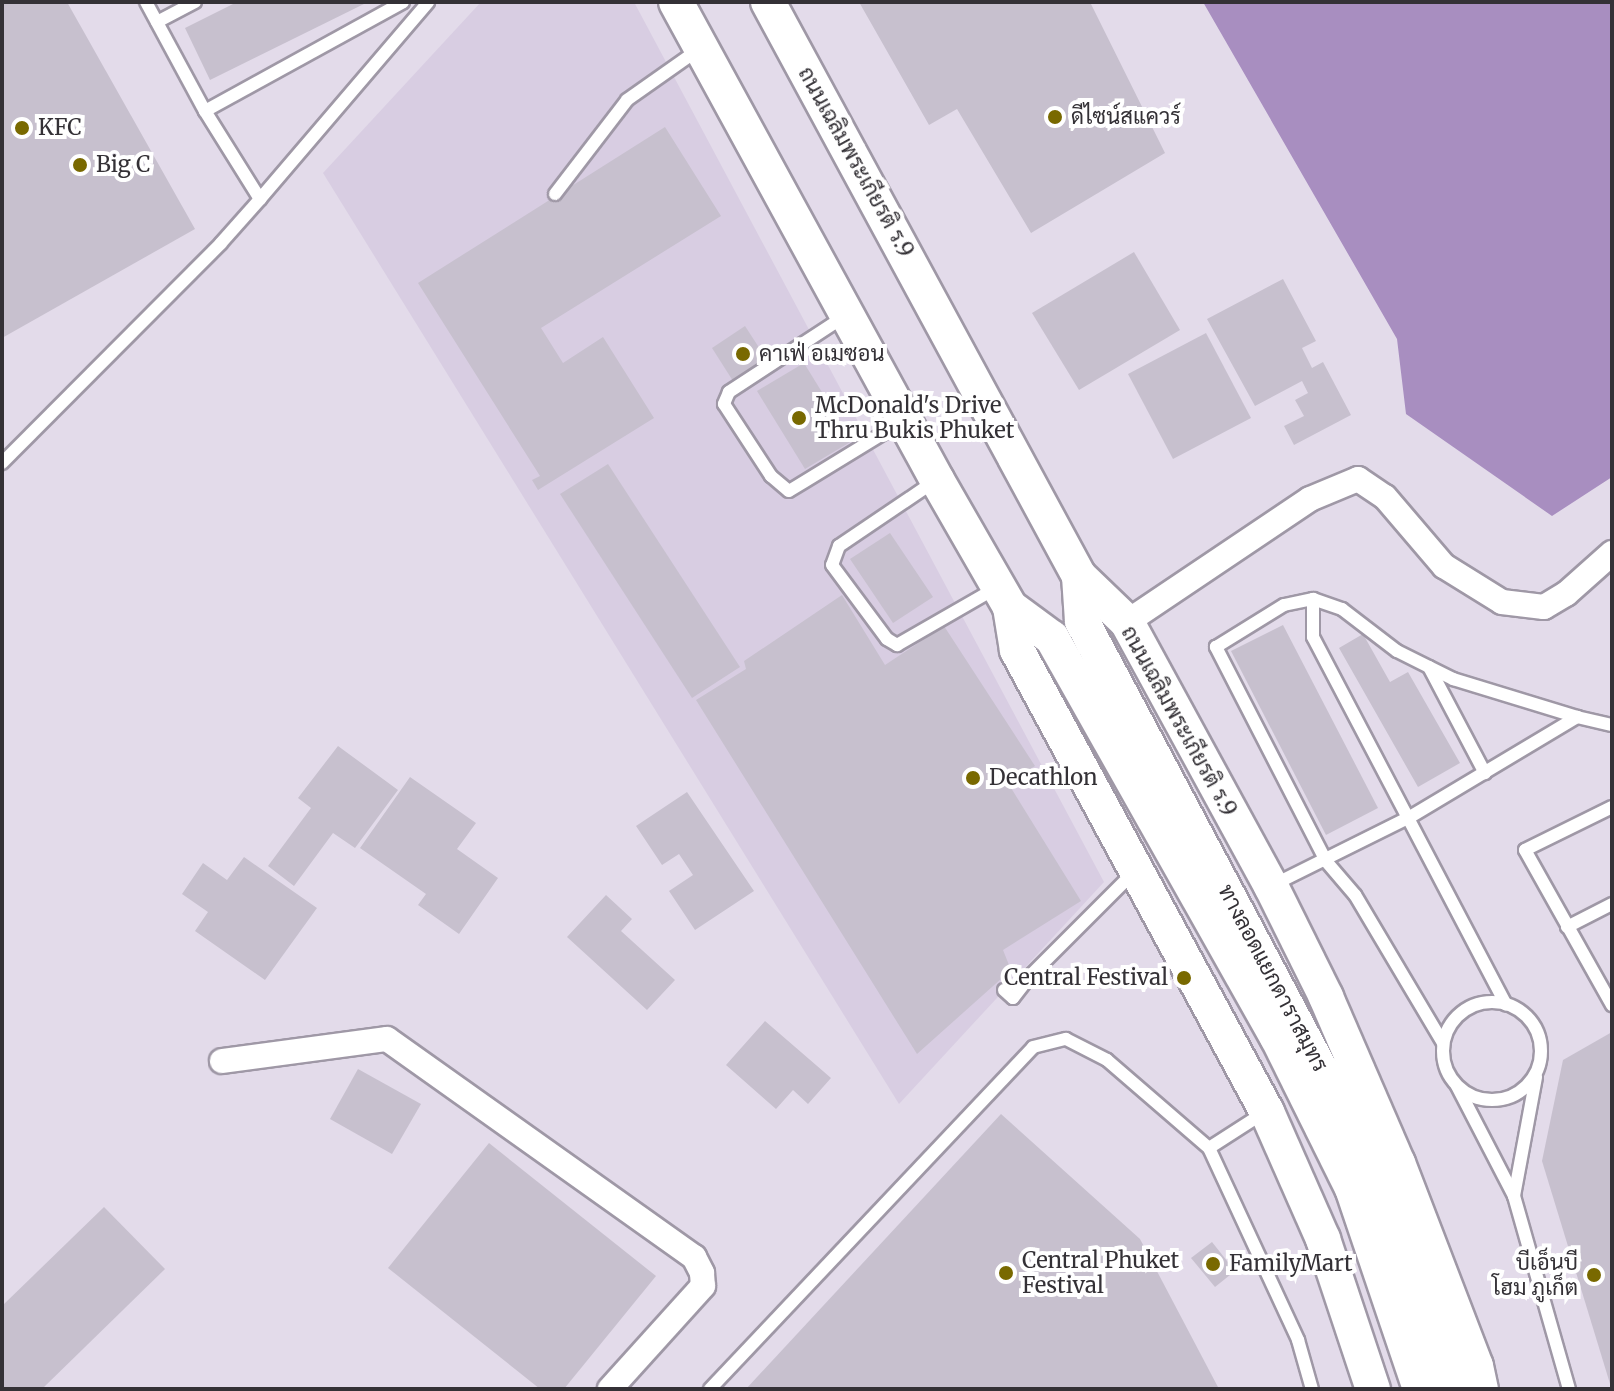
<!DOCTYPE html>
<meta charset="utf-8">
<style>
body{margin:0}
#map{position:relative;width:1614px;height:1391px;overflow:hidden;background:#e3dbea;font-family:Merriweather,Sarabun,serif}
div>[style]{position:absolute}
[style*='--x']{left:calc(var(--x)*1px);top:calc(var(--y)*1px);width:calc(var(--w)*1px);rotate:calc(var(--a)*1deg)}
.built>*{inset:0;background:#d8cde2}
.forest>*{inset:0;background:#a88ec0}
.building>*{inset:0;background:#c7c0ce}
.roads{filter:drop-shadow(2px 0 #9f98a6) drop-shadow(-2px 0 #9f98a6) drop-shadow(0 2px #9f98a6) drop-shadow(0 -2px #9f98a6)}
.service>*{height:12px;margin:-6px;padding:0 6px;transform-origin:6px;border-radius:6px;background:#fff}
.service>.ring{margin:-6px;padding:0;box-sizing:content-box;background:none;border:12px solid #fff;border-radius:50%}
.minor>*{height:24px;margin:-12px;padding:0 12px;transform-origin:12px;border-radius:12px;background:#fff}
.secondary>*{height:34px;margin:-17px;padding:0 17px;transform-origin:17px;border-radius:17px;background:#fff}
.dots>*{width:22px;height:22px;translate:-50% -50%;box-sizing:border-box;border:4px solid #fff;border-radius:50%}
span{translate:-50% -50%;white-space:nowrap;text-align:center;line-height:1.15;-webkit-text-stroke:8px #fff;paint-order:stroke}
.poi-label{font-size:22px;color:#343136}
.left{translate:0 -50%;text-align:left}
.right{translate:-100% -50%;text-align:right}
.street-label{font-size:22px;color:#343136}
.frame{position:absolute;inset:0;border:4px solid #343136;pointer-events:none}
</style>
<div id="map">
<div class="built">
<i style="clip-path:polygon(481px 2px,634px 2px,1104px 882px,899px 1104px,323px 173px)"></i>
</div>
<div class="forest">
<i style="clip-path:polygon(1203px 2px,1612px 2px,1612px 477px,1552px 516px,1406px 414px,1397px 339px)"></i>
</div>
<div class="building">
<i style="clip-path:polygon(2px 2px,67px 2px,195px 229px,2px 338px)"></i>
<i style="clip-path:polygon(237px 2px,368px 2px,210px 80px,185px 28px)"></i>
<i style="clip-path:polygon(859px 2px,1090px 2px,1165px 153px,1031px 233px,957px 109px,929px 125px)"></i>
<i style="clip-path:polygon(665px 127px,721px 216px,541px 328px,563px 363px,603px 337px,654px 418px,538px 490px,532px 480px,540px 476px,418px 283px)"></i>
<i style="clip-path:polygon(1134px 252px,1180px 330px,1079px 390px,1032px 313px)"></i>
<i style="clip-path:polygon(1283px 279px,1316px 341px,1302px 348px,1312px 368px,1323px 362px,1351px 415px,1294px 445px,1284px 426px,1304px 416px,1295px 400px,1308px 393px,1302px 381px,1255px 406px,1207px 319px)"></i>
<i style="clip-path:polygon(745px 326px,767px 360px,733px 381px,712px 348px)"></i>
<i style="clip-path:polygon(1206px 333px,1251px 418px,1173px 459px,1128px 374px)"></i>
<i style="clip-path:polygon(804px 363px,852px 441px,805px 469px,757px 391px)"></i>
<i style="clip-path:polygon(608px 464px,740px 667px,692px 698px,560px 494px)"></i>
<i style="clip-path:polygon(890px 533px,933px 597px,893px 623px,850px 559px)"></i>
<i style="clip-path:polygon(842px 595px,885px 665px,944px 626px,1035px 766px,1008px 783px,1081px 901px,1003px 950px,1011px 970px,917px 1054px,696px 700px,746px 669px,744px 661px)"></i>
<i style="clip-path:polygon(1283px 625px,1378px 808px,1326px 835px,1231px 651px)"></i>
<i style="clip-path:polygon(1363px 634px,1390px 682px,1408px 672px,1460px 763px,1418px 787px,1339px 648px)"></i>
<i style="clip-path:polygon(338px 746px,398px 790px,355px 848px,333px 833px,294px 886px,268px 866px,311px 808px,298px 798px)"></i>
<i style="clip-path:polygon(410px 777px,476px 823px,457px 849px,498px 878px,459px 934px,418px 905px,426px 894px,360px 848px)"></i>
<i style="clip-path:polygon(687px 792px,754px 891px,695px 930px,669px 891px,693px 875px,679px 854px,662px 865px,636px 826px)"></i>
<i style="clip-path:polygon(244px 857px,317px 908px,265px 980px,195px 931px,208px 912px,182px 894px,203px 863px,227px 880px)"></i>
<i style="clip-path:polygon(606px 895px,632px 919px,621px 931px,675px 980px,647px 1010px,567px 937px)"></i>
<i style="clip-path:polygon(765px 1021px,831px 1078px,808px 1104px,793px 1090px,776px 1109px,726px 1065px)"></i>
<i style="clip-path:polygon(1612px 1032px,1612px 1387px,1611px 1387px,1542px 1161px,1563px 1060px)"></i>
<i style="clip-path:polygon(358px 1069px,421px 1104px,392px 1154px,330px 1119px)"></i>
<i style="clip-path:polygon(1001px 1114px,1140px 1239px,1219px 1389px,746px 1389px)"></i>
<i style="clip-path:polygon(489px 1143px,656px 1276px,564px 1389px,540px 1389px,388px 1268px)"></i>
<i style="clip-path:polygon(104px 1207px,165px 1269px,42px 1389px,2px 1389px,2px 1306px)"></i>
<i style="clip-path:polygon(1212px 1242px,1235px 1271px,1215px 1287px,1191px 1258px)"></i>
</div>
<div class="roads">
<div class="service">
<i style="--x:146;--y:2;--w:124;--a:61.6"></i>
<i style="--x:205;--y:111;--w:104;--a:58"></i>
<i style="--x:260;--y:199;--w:259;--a:-49.5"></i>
<i style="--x:157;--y:22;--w:43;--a:-27.8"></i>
<i style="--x:205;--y:111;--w:226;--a:-28.8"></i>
<i style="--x:555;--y:194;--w:118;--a:-52.5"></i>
<i style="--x:627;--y:100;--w:87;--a:-35.2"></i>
<i style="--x:845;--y:316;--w:139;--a:146.8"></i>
<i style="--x:729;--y:392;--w:13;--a:113"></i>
<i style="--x:724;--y:404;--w:86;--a:56.9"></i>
<i style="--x:771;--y:476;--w:23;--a:40"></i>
<i style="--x:789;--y:491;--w:132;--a:-31.4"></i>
<i style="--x:2;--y:463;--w:310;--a:-45.1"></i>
<i style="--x:221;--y:243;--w:59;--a:-48.4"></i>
<i style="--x:935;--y:481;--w:116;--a:145.9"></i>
<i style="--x:839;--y:546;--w:20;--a:110"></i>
<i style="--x:832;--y:565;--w:92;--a:53.4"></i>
<i style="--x:887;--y:639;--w:12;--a:31"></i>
<i style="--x:897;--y:645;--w:114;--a:-29.9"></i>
<i style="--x:1313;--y:599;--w:38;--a:90"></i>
<i style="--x:1313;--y:637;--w:415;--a:62.3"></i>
<i style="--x:1429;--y:667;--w:120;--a:62.2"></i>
<i style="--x:1612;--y:807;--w:97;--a:153.7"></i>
<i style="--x:1525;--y:850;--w:178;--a:60.7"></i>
<i style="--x:1273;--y:885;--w:153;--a:-26.4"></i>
<i style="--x:1410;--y:817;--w:195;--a:-30.9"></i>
<i style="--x:1577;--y:717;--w:36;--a:13"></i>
<i style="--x:1567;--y:927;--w:51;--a:-27.1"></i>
<i style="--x:1004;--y:990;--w:12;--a:42"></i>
<i style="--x:1013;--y:998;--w:29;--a:-52"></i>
<i style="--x:1031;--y:975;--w:146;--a:-45"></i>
<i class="ring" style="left:1443px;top:1002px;width:86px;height:86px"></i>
<i style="--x:1443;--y:1043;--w:172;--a:-120.7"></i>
<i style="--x:1355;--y:895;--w:45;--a:-130.5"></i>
<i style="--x:1326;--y:861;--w:241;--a:-117.2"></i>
<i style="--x:1216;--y:647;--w:80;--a:-31.7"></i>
<i style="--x:1284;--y:605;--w:30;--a:-12"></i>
<i style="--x:1313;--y:599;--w:31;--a:19"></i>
<i style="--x:1342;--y:609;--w:69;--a:37.4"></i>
<i style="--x:1397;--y:651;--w:63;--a:26.6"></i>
<i style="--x:1453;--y:679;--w:130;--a:17"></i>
<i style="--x:1457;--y:1086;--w:124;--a:62.6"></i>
<i style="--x:1514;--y:1196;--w:201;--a:74.1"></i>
<i style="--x:1209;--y:1148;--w:212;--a:65.1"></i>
<i style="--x:1298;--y:1340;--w:51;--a:74.1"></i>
<i style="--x:1514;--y:1196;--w:121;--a:-79.5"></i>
<i style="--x:710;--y:1389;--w:470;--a:-46.6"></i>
<i style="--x:1033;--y:1047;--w:34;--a:-14"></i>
<i style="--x:1066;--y:1039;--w:46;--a:27.1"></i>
<i style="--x:1107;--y:1060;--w:135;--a:40.8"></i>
<i style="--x:1209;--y:1148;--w:67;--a:-32.7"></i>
</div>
<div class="minor">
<i style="--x:1127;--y:622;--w:220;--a:-33.9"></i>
<i style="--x:1310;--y:499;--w:52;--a:-22.6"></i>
<i style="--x:1358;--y:479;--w:32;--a:34"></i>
<i style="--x:1385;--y:497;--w:91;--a:49.5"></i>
<i style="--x:1444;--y:566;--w:68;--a:31.8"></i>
<i style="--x:1502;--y:602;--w:42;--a:6.8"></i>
<i style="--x:1544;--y:607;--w:26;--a:-31"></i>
<i style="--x:1566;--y:594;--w:62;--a:-41.7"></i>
<i style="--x:222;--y:1061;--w:166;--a:-7.6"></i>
<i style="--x:387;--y:1039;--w:377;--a:35.4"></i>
<i style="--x:694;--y:1257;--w:18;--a:63"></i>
<i style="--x:702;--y:1273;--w:13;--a:86"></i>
<i style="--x:703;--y:1286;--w:139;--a:132.1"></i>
</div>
<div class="secondary">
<i style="--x:676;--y:2;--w:545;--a:61.36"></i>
<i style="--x:937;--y:480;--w:146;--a:60.1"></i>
<i style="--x:1010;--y:607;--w:44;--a:80.8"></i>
<i style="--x:1017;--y:650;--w:525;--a:61.58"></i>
<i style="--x:1267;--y:1112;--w:139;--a:66.2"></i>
<i style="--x:1323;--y:1239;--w:158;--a:71.6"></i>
<i style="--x:768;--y:2;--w:653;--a:61.55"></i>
<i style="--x:1079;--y:576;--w:66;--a:43.8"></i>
<i style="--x:1127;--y:622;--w:301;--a:61.4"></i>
<i style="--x:1271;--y:886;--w:124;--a:63.6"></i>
<i style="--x:1326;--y:997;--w:181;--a:66.6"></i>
<i style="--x:1398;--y:1163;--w:217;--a:69"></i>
<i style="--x:1476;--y:1366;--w:24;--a:78"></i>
<i style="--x:1079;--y:576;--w:45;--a:86.2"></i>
<i style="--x:1082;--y:621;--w:552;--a:61.99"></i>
<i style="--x:1341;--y:1108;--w:303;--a:68.1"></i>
<i style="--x:1010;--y:607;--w:52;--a:36.4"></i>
<i style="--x:1052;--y:638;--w:458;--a:60.6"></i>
<i style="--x:1277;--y:1037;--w:169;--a:63.6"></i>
<i style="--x:1352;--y:1188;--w:212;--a:71.3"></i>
</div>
</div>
<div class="dots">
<i style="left:1055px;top:117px;background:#796900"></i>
<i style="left:22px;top:128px;background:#796900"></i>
<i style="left:80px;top:165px;background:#796900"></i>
<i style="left:743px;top:354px;background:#796900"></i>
<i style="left:799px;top:418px;background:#796900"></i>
<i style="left:973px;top:778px;background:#796900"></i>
<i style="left:1184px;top:978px;background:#796900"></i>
<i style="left:1213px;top:1264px;background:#796900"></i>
<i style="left:1006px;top:1273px;background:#796900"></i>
<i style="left:1594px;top:1275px;background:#796900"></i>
</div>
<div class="poi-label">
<span class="left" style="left:1071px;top:117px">ดีไซน์สแควร์</span>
<span class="left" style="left:38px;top:128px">KFC</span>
<span class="left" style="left:96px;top:165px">Big C</span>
<span class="left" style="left:759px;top:354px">คาเฟ่ อเมซอน</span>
<span class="left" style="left:815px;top:418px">McDonald's Drive<br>Thru Bukis Phuket</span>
<span class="left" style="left:989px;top:778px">Decathlon</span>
<span class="right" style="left:1168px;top:978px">Central Festival</span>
<span class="left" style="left:1022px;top:1273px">Central Phuket<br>Festival</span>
<span class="right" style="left:1578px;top:1275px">บีเอ็นบี<br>โฮม ภูเก็ต</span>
<span class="left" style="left:1229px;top:1264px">FamilyMart</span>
</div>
<div class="street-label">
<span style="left:856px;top:162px;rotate:61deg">ถนนเฉลิมพระเกียรติ ร.9</span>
<span style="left:1179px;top:721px;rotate:61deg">ถนนเฉลิมพระเกียรติ ร.9</span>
<span style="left:1273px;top:978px;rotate:62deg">ทางลอดแยกดาราสมุทร</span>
</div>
<div class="frame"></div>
</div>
